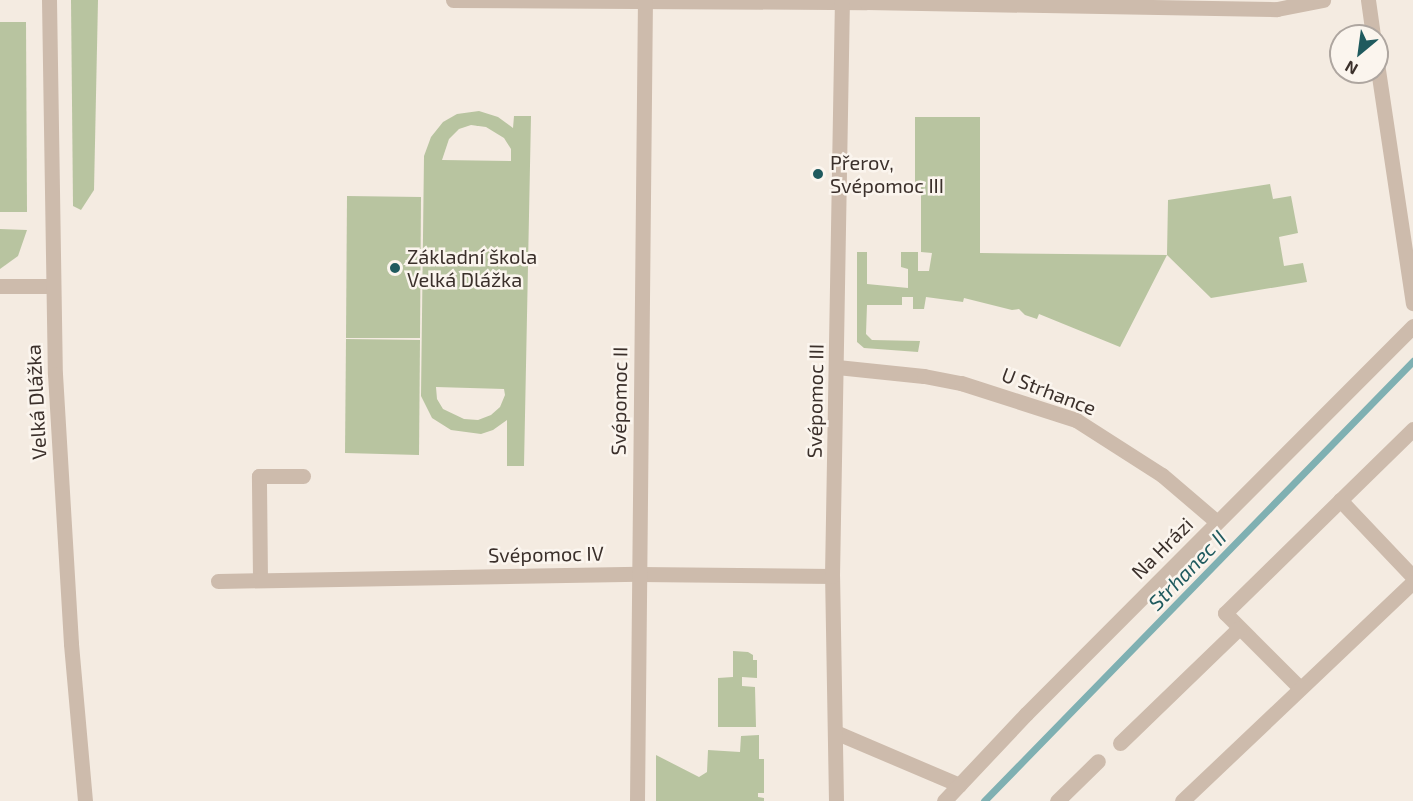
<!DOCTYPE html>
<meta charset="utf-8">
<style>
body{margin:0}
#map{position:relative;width:1413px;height:801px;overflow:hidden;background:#f4ebe1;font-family:"Exo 2",sans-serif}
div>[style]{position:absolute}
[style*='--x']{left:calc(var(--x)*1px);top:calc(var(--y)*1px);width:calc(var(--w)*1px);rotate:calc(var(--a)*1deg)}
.green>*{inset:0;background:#b8c4a0}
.stream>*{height:7px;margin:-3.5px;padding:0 3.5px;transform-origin:3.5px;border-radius:3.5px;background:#7fb0b2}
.minor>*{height:15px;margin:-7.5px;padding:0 7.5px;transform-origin:7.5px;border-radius:7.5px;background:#cdbbac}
.tertiary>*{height:15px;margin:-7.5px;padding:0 7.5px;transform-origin:7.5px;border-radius:7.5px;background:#cdbbac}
.dots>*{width:16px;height:16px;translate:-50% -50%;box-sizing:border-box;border:3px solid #fbf5ee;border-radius:50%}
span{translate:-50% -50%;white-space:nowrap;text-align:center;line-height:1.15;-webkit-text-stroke:5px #fbf5ee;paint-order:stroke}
.poi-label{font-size:20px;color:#3b302b}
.left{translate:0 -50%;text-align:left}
.street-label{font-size:20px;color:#3b302b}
.water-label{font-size:21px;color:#1f5a5e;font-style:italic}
.north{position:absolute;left:1329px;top:24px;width:60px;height:60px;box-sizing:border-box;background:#fbf5ee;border:2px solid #aea6a0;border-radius:50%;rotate:209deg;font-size:16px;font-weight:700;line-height:24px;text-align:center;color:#3b302b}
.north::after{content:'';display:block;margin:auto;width:21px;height:27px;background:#1f5a5e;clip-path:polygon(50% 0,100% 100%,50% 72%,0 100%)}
</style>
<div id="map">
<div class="green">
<i style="clip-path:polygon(71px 0,98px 0,94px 190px,81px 210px,73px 206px)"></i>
<i style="clip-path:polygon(0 22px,26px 22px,27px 212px,0 212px)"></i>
<i style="clip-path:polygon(evenodd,479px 111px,498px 117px,513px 128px,514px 116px,531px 116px,524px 466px,507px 466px,507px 420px,493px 430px,481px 434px,451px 430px,432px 418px,421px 396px,424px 156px,431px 137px,443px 122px,457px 114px,479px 111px,471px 125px,486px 127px,504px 138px,511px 149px,511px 161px,442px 160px,449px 139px,459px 129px,471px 125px,479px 111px,436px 387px,504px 389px,505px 395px,500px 407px,491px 415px,478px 420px,464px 419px,443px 409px,437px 399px,436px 387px)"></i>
<i style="clip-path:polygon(915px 117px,980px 117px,980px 253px,1167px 255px,1168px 200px,1270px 184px,1273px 199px,1291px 196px,1298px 233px,1279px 237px,1284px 266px,1303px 263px,1307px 282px,1211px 298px,1167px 255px,1120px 347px,1039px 314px,1037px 319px,1025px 315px,1019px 309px,1012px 310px,964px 298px,963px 302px,926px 297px,924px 309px,913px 309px,913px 297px,902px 297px,902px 305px,867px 305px,866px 334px,872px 340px,920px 341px,918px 352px,864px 348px,857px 342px,857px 252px,867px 252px,867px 284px,908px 288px,908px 269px,901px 267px,901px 252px,918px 252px,918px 271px,929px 271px,932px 253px,921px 252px,921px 185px,915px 185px)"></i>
<i style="clip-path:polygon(347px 196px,421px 197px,420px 338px,346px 338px)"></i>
<i style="clip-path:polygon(0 229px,27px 230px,18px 256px,0 269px)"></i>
<i style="clip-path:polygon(346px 339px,420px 340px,419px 455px,345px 453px)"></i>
<i style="clip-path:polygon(733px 651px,748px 652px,753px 655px,753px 660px,757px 660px,757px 678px,742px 677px,742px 686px,755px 687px,756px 727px,718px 727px,718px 678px,733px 677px)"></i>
<i style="clip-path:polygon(759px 735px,759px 759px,764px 759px,764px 793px,758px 793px,758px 797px,764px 798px,764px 801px,656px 801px,656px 755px,699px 777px,707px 772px,708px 750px,740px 752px,741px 736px)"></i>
</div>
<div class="stream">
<i style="--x:984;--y:801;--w:615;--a:-45.73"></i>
</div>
<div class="minor">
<i style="--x:453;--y:0;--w:413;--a:0.3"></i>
<i style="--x:866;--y:2;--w:411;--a:1"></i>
<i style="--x:1277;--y:9;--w:47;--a:-11.1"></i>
<i style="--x:1368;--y:0;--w:36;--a:82"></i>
<i style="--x:1377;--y:63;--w:243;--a:81.5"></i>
<i style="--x:0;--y:286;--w:53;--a:0"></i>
<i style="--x:837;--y:367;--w:87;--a:5.9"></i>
<i style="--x:924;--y:376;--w:38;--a:11"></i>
<i style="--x:961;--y:383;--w:121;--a:17.8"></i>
<i style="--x:1076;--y:420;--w:102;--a:32.6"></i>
<i style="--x:1162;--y:475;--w:72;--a:40.5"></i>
<i style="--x:1340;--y:500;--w:106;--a:46.5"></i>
<i style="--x:260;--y:579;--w:103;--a:-90.6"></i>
<i style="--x:259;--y:476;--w:44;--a:0"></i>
<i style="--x:218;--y:581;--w:421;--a:-1"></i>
<i style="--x:639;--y:574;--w:193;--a:0.6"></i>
<i style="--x:1300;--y:688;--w:106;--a:-135"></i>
<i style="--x:1225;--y:613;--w:263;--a:-44.4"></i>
<i style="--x:835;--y:732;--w:135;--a:23.1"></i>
<i style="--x:1120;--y:743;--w:165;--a:-44"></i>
<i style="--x:637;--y:801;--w:799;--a:-89.43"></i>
<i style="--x:836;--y:801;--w:225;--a:-91"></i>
<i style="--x:832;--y:576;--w:576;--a:-89.01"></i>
<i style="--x:944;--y:801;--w:120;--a:-46.7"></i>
<i style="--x:1026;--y:714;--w:548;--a:-45.07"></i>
<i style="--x:1057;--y:801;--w:57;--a:-44.3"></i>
<i style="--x:1182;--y:801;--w:318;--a:-43.5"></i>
</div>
<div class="tertiary">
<i style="--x:49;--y:0;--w:374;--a:89.1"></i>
<i style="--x:55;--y:374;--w:270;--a:86.6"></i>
<i style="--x:71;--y:644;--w:158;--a:84.9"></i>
</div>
<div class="dots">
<i style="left:818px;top:174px;background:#1f5a5e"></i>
<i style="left:395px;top:268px;background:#1f5a5e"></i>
</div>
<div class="poi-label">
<span class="left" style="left:830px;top:174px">Přerov,<br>Svépomoc III</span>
<span class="left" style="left:407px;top:268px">Základní škola<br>Velká Dlážka</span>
</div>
<div class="street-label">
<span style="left:1049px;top:391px;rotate:21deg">U Strhance</span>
<span style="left:619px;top:401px;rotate:-89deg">Svépomoc II</span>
<span style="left:815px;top:401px;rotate:-89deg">Svépomoc III</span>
<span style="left:36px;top:402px;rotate:-93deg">Velká Dlážka</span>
<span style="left:1162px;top:548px;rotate:-45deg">Na Hrázi</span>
<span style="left:546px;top:554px;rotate:-1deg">Svépomoc IV</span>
</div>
<div class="water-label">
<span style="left:1187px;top:570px;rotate:-46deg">Strhanec II</span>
</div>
<div class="north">N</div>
</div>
